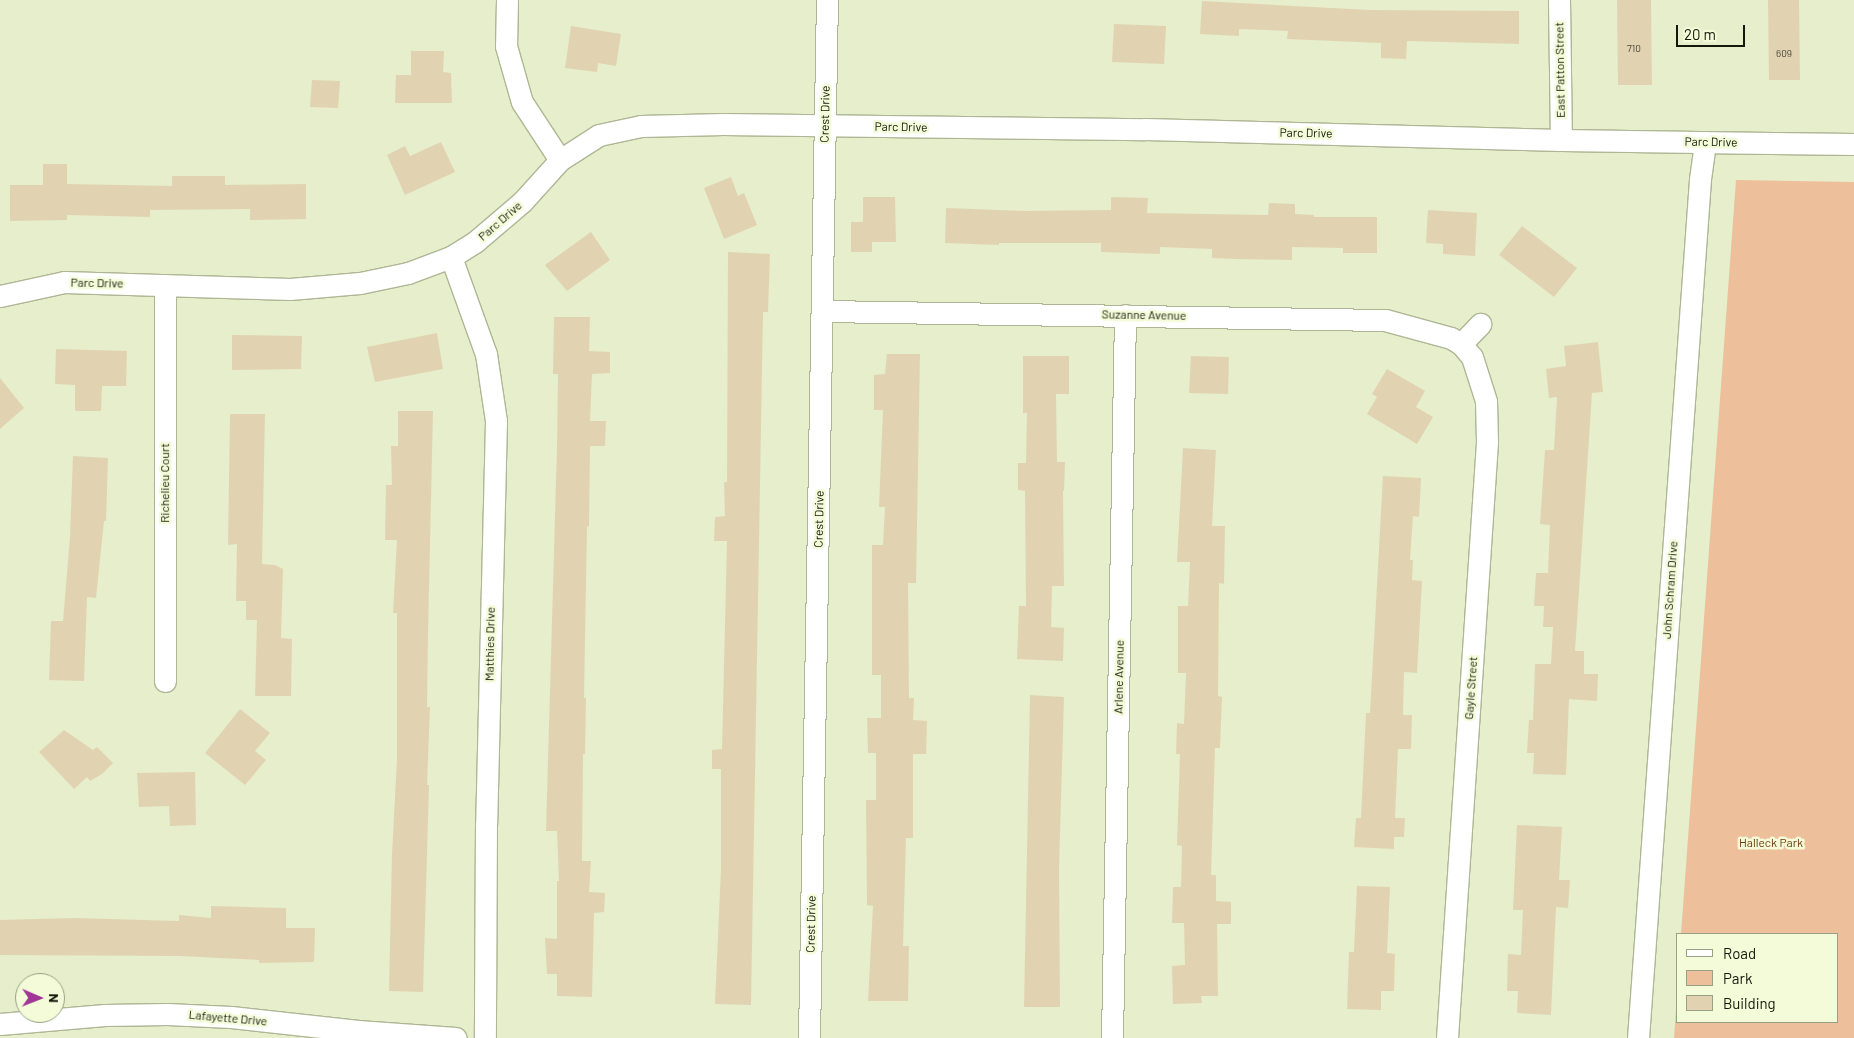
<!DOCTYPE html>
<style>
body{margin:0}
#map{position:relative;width:1854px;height:1038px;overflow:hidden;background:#e6eecb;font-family:Barlow,sans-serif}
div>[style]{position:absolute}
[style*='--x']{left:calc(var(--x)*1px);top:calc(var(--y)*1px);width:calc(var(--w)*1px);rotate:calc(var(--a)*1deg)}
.green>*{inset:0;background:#eebf9b}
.building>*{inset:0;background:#e1d3b2}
.roads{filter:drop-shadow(1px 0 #afb695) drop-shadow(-1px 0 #afb695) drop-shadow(0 1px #afb695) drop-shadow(0 -1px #afb695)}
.street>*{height:21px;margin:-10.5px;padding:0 10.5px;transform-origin:10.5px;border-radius:10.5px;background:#fff}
span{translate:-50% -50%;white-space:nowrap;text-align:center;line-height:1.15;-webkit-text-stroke:5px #f3fbd8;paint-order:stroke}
.number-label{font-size:10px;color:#484635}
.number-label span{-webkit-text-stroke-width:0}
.street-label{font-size:12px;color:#15170b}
.park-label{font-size:12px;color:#6a3a09}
.legend{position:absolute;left:1676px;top:933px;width:162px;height:90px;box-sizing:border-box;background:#f3fbd8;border:1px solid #9aa086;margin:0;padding:6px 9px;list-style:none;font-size:15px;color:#15170b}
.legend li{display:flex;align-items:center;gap:10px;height:25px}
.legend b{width:25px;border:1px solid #9aa086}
.north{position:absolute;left:15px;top:973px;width:50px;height:50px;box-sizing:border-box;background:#f3fbd8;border:1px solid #9aa086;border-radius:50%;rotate:91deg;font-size:14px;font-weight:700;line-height:20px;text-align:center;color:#15170b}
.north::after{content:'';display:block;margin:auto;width:18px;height:22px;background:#a13698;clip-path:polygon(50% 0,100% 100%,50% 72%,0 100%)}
.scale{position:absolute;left:1676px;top:25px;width:69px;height:22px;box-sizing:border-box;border:2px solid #15170b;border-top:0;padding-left:6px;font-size:15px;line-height:18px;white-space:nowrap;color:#15170b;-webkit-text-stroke:4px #f3fbd8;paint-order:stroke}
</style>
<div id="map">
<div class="green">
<i style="clip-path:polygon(1736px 180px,1854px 182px,1854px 1038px,1674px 1038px,1678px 982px,1678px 1022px,1838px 1022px,1838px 934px,1681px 934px)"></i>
</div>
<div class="building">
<i style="clip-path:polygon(1617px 0,1651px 0,1652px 85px,1618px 85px)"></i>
<i style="clip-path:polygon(1768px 0,1799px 0,1800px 80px,1769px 80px)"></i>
<i style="clip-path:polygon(1202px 1px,1370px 10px,1519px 11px,1519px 44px,1407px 41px,1406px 59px,1381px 58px,1381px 43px,1287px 39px,1288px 31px,1239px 29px,1239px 36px,1200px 34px)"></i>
<i style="clip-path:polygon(1114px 24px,1166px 26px,1164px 64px,1112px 62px)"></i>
<i style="clip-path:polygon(571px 26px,621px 34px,616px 66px,598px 63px,597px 72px,565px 68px)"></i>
<i style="clip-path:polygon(411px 51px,444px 51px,443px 72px,451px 73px,452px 103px,395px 103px,396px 75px,411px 75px)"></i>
<i style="clip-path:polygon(312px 80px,340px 81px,338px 108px,310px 107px)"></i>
<i style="clip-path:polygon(441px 142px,455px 172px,405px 195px,387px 155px,405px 146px,410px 156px)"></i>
<i style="clip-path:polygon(43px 164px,67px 164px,67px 184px,172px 186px,172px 176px,225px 176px,225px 185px,306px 184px,306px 219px,250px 220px,250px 209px,150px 210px,150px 217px,67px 215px,67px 220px,10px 221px,10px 185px,43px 185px)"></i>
<i style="clip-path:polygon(731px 177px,738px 196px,744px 193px,757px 225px,724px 239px,704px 188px)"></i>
<i style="clip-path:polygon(863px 197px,895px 197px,896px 242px,872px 242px,872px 252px,851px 252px,851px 222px,863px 222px)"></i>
<i style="clip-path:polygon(1111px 197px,1148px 198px,1147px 213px,1268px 215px,1269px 203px,1295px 204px,1295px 214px,1314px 215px,1314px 217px,1377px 217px,1377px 253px,1343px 253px,1343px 248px,1292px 247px,1292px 260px,1236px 259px,1212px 258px,1212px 249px,1160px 247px,1160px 254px,1101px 252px,1101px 243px,999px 243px,999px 245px,945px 243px,946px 208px,1024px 211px,1111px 210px)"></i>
<i style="clip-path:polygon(1428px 210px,1477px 213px,1475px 256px,1443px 254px,1443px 244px,1426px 243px)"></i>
<i style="clip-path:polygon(1522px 226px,1577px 268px,1554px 297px,1499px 255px)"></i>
<i style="clip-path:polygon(591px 232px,610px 260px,567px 291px,545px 265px)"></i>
<i style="clip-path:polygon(728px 252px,770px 254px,768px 312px,763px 312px,751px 1005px,715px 1004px,721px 868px,721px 769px,712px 769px,712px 750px,722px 749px,727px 541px,714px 541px,715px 517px,725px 516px,724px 482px,727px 482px)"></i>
<i style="clip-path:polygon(554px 317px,590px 317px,589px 351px,610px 352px,610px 373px,592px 374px,590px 421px,606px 421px,605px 446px,590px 446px,589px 527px,587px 526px,584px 698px,586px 698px,585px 754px,583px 754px,582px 861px,591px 861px,589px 892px,605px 893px,604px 912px,594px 913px,592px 997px,557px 996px,557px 974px,547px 974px,545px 938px,557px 939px,557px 881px,559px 881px,557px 831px,546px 831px,557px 447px,558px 374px,553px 374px)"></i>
<i style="clip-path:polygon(437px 333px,443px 369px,375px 382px,367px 347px)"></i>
<i style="clip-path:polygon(232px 335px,302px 336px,301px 369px,232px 370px)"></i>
<i style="clip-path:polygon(1598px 342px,1603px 392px,1592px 393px,1575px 651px,1584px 651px,1584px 674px,1598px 674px,1597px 701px,1569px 699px,1566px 775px,1533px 774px,1534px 753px,1527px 753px,1529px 720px,1533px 720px,1535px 664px,1551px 664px,1553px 627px,1543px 627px,1544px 606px,1534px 606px,1536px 573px,1548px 573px,1550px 525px,1540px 524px,1545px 450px,1554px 450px,1557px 397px,1549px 398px,1546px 369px,1566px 366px,1564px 346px)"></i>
<i style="clip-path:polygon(56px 349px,127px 351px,126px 386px,102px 386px,101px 411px,75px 411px,75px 385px,55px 384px)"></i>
<i style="clip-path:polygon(887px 354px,920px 354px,916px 583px,908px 583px,909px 698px,914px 698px,913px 720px,927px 721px,926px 754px,913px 754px,913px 838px,906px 838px,903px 946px,909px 946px,908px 1001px,868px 1001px,873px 906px,867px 905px,866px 800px,876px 800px,876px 753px,868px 753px,867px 718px,881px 718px,881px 675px,872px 675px,872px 545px,883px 545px,885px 507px,879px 507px,883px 410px,874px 410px,874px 375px,885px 374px)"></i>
<i style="clip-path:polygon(1023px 356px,1069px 356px,1069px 394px,1056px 394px,1057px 462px,1065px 462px,1064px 491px,1063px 491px,1064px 586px,1052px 586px,1051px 627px,1064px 628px,1063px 661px,1017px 659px,1019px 606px,1026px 606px,1025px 491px,1018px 490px,1018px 463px,1026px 463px,1027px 413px,1023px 413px)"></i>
<i style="clip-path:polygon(1191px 356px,1229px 357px,1228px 394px,1189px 393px)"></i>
<i style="clip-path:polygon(1387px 369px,1425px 391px,1416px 407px,1433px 417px,1417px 444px,1367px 414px,1377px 397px,1372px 394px)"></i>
<i style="clip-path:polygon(0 378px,24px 408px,0 429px)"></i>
<i style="clip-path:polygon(398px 411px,433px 411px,428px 633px,427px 707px,430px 707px,427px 785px,429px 785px,423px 992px,389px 991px,392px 854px,397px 759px,397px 613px,393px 613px,397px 540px,385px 540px,386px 485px,392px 485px,391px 446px,398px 446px)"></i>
<i style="clip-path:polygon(230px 414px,265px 414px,262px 564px,275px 565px,283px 569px,281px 638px,292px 639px,291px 696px,255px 696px,257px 620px,246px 620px,246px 601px,236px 601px,237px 544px,228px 545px)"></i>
<i style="clip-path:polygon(1183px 448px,1216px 450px,1212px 526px,1225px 526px,1224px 584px,1219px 583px,1218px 696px,1222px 697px,1220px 748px,1215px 748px,1211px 875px,1216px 875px,1216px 901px,1231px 902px,1231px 924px,1217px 924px,1218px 996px,1201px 996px,1202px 1003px,1173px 1004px,1172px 966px,1185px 965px,1184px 923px,1172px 923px,1173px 887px,1181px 887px,1182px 846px,1177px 845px,1180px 754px,1176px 754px,1177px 723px,1184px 724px,1186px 673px,1178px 673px,1178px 606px,1188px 606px,1190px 562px,1177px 562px)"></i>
<i style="clip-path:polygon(73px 456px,108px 458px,106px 521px,104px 521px,96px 598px,87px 597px,84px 681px,49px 680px,51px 621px,63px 621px,70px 537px)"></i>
<i style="clip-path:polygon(1383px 476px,1421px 478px,1419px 517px,1413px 516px,1410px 560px,1413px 560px,1412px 580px,1422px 581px,1417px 673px,1404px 672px,1403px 715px,1412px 715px,1411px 749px,1398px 749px,1395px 818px,1405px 818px,1404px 837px,1394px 837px,1394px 849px,1354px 847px,1356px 818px,1361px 818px,1366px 713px,1370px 713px)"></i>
<i style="clip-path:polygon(1030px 695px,1064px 697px,1059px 869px,1060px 1007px,1024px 1007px)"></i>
<i style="clip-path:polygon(240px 709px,270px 733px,255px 751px,266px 760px,245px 785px,205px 753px)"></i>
<i style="clip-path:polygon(64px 730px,93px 750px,97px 747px,113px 763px,102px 774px,90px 781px,87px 777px,74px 789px,39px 752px)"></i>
<i style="clip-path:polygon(195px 772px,196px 825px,170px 826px,169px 806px,139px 807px,137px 773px)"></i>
<i style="clip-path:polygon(1517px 825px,1562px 827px,1559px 880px,1570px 880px,1568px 908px,1556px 907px,1551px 1015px,1517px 1013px,1518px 991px,1507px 991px,1508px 954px,1521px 955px,1523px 910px,1513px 910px)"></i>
<i style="clip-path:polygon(1357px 886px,1390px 887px,1387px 953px,1395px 954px,1394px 991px,1381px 991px,1381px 1010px,1347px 1009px,1349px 952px,1354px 952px)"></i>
<i style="clip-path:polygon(211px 906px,286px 908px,286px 928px,315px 928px,314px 962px,259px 963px,259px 960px,179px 956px,0 955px,0 920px,74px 918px,179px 921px,179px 915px,211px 918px)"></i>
</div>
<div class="roads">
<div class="street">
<i style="--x:507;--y:0;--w:46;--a:91.2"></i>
<i style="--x:506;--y:46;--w:58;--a:74.1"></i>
<i style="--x:522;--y:102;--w:69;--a:56.8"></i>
<i style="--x:1559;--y:0;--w:140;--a:89.2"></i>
<i style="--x:451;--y:257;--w:103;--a:70.2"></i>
<i style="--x:486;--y:354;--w:68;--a:81.5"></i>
<i style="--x:496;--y:421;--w:403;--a:91.4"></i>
<i style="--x:486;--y:824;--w:214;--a:90.3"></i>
<i style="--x:0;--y:296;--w:66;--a:-12.3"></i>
<i style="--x:64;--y:282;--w:226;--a:1.8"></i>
<i style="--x:290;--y:289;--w:70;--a:-4.9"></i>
<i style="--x:360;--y:283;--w:49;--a:-11.8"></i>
<i style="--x:408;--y:273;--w:46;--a:-20.4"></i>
<i style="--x:451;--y:257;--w:28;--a:-32"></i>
<i style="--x:475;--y:242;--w:62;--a:-40.4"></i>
<i style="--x:522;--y:202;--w:57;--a:-47.9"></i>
<i style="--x:560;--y:160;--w:46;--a:-32.7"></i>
<i style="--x:599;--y:135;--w:43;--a:-12.1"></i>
<i style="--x:641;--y:126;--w:82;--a:-1.4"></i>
<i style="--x:723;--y:124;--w:422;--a:0.7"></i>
<i style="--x:1145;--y:129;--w:416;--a:1.5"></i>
<i style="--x:1561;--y:140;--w:293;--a:0.8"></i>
<i style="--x:823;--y:311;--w:562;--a:0.92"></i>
<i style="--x:1385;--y:320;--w:68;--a:15.3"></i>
<i style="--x:1451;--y:338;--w:12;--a:31"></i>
<i style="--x:1461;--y:344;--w:17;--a:50"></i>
<i style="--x:1472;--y:357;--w:46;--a:72.3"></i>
<i style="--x:1486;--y:401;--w:41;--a:88.6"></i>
<i style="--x:1487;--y:442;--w:597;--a:93.84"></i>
<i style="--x:1461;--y:344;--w:28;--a:-46"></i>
<i style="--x:165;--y:681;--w:396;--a:-90"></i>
<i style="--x:0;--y:1024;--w:105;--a:-4.9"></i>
<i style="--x:105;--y:1015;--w:62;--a:-0.9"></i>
<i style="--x:167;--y:1014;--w:64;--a:2.7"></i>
<i style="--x:231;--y:1017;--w:128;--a:6.3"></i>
<i style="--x:358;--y:1031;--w:98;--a:4.1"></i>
<i style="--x:809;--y:1038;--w:1038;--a:-89.01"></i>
<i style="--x:1112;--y:1038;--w:723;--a:-88.97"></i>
<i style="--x:1638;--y:1038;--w:861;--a:-85.87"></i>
<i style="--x:1700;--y:179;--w:37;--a:-82"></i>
</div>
</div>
<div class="number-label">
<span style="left:1634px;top:49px">710</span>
<span style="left:1784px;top:54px">609</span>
</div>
<div class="street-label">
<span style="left:1560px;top:70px;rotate:-91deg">East Patton Street</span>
<span style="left:825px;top:114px;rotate:-89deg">Crest Drive</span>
<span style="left:901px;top:127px;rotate:1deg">Parc Drive</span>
<span style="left:1306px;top:133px;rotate:1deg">Parc Drive</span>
<span style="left:1711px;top:142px;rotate:1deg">Parc Drive</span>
<span style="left:500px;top:221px;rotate:-41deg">Parc Drive</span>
<span style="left:97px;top:283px;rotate:1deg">Parc Drive</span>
<span style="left:1144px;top:315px;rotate:1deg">Suzanne Avenue</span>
<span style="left:165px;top:483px;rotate:-90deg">Richelieu Court</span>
<span style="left:819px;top:519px;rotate:-89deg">Crest Drive</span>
<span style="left:1670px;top:590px;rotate:-86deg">John Schram Drive</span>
<span style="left:490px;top:644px;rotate:-89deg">Matthies Drive</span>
<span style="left:1119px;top:677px;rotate:-89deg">Arlene Avenue</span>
<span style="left:1471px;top:688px;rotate:-86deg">Gayle Street</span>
<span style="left:811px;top:924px;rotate:-89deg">Crest Drive</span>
<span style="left:228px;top:1018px;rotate:5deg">Lafayette Drive</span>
</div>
<div class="park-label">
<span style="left:1771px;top:843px">Halleck Park</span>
</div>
<ul class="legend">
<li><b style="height:6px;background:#fff"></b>Road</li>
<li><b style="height:14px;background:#eebf9b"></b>Park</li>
<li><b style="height:14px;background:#e1d3b2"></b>Building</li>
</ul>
<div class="north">N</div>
<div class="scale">20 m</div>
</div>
